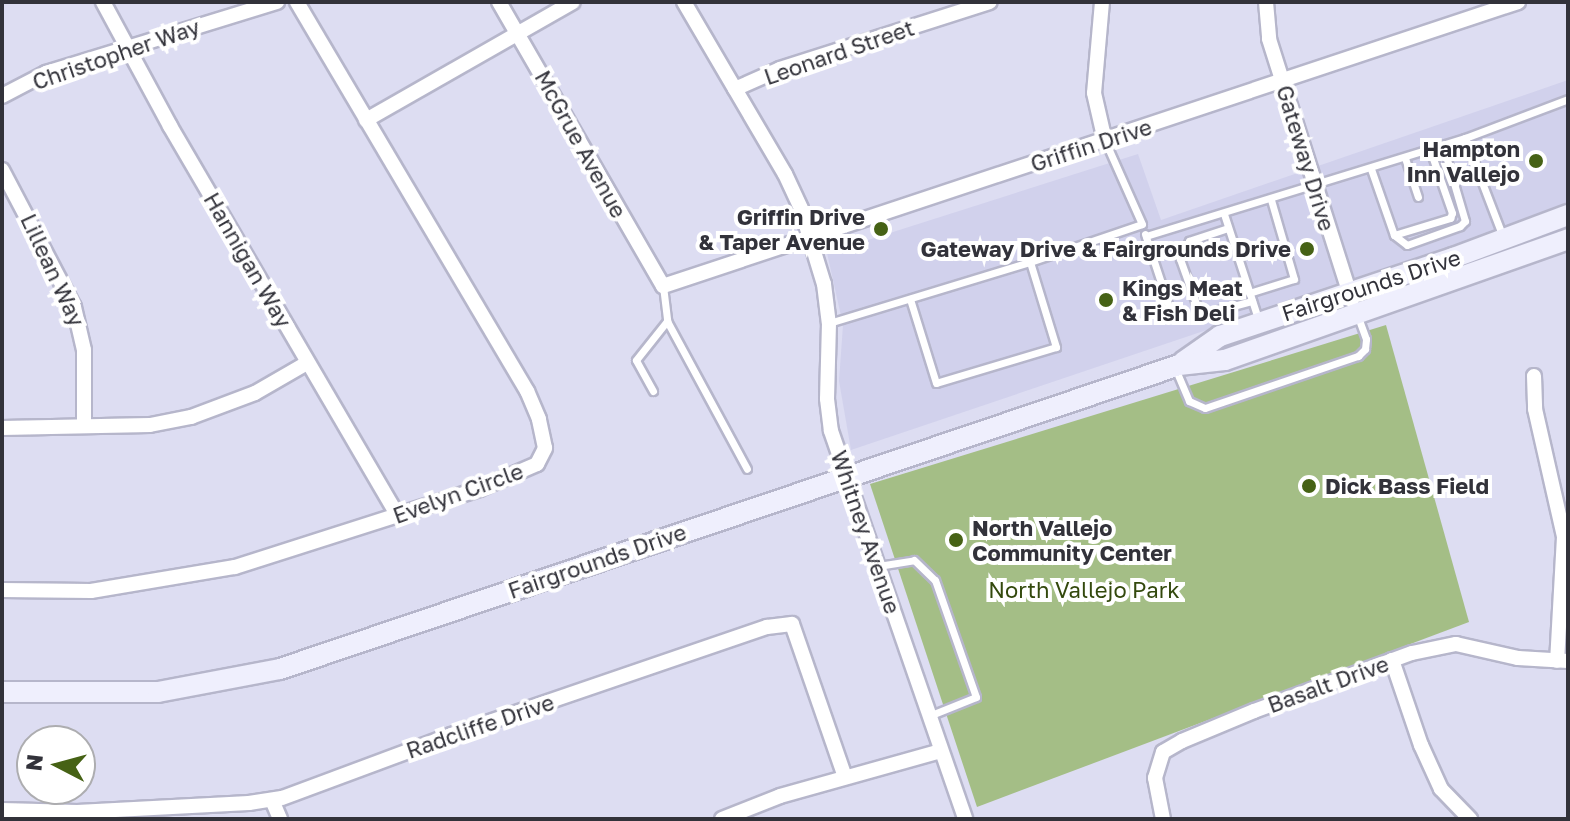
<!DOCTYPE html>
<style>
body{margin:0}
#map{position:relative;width:1570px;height:821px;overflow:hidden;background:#ddddf2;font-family:"Golos Text",sans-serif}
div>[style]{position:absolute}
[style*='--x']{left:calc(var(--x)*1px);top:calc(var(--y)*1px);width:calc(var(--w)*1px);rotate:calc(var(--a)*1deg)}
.built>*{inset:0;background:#d1d1ec}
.green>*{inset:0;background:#a4be86}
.roads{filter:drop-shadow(2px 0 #b6b6cb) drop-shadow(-2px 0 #b6b6cb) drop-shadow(0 2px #b6b6cb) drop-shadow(0 -2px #b6b6cb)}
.lane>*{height:7px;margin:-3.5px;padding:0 3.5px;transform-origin:3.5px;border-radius:3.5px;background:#fff}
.street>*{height:14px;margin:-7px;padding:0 7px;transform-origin:7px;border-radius:7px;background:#fff}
.secondary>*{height:20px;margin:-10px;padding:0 10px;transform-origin:10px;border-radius:10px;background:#efeffd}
.dots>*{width:22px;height:22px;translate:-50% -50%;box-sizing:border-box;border:4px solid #fff;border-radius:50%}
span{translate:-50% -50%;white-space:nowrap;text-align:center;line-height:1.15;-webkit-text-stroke:8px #fff;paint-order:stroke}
.street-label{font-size:22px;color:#32323a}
.poi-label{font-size:22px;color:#32323a;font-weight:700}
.right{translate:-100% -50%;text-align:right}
.left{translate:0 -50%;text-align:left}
.park-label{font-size:22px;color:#33490d}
.frame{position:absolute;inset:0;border:4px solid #32323a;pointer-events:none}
.north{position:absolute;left:16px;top:725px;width:80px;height:80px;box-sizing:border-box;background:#fff;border:2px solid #adadb0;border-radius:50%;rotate:276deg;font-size:22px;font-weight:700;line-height:32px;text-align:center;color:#32323a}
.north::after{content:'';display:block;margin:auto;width:28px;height:36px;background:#466215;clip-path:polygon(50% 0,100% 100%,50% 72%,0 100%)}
</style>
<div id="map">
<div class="built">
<i style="clip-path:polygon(1568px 80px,1568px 203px,1485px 236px,851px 450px,839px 381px,843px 325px,827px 253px,1138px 154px,1161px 220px)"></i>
</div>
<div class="green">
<i style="clip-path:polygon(1386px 325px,1469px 622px,977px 807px,870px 484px)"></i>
</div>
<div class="roads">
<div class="lane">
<i style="--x:1465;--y:138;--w:106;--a:69"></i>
<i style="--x:1405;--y:158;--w:41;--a:71.6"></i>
<i style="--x:1371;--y:169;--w:70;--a:70.8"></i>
<i style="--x:1394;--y:235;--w:59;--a:-16.9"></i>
<i style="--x:1450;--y:218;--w:5;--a:-68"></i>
<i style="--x:1452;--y:213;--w:67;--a:-109.2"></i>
<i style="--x:1224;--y:214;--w:114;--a:72"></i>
<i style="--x:1228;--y:228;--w:41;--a:161.6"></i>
<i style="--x:1189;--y:241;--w:20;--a:117"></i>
<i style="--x:1180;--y:259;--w:59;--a:70.3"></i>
<i style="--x:1200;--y:315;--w:54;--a:-15.1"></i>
<i style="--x:1145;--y:234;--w:80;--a:71.8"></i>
<i style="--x:1394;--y:235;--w:16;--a:38"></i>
<i style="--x:1407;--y:245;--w:56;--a:-19.7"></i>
<i style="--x:1460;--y:226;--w:7;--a:-45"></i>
<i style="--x:1465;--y:221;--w:78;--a:-106.3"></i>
<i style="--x:1146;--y:236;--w:334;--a:-17.1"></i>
<i style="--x:1465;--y:138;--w:110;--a:-20.7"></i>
<i style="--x:1030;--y:262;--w:118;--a:-18.7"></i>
<i style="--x:1142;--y:224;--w:91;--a:-114"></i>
<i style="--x:663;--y:286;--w:35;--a:83"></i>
<i style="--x:667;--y:321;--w:168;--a:61.6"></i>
<i style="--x:1249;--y:293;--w:47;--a:-17.3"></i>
<i style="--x:1294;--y:279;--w:82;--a:-106.2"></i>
<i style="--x:829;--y:323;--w:210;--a:-16.9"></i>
<i style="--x:1030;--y:262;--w:89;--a:73"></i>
<i style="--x:1056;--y:347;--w:125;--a:163.3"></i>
<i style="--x:936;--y:383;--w:88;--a:-107.2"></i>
<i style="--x:1175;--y:368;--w:36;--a:67"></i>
<i style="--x:1189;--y:401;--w:17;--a:24"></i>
<i style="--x:1205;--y:408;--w:162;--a:-18.8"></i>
<i style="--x:1358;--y:356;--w:10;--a:-45"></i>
<i style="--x:1365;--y:349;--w:10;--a:-84"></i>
<i style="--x:1366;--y:339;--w:23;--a:-110"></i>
<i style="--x:653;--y:391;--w:35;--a:-119"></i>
<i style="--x:636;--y:360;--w:50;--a:-51.5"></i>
<i style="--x:878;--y:566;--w:36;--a:-9"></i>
<i style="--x:914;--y:560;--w:29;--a:44"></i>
<i style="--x:935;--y:580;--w:124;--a:70.7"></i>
<i style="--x:976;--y:697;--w:51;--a:158"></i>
</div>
<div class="street">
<i style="--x:103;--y:2;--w:141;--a:61.6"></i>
<i style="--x:170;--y:126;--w:452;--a:59.7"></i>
<i style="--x:499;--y:2;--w:328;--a:60"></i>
<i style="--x:663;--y:286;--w:901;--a:-18.37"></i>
<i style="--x:684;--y:2;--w:199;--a:59.6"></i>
<i style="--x:785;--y:174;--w:38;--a:65"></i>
<i style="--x:801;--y:209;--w:78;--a:73"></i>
<i style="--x:824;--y:284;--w:39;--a:83"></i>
<i style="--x:829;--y:323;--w:76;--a:91.5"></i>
<i style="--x:827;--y:399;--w:32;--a:83"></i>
<i style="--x:831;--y:431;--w:410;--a:70.9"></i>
<i style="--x:1102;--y:2;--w:91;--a:95"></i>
<i style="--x:1094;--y:93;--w:49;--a:77.1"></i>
<i style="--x:1266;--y:2;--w:37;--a:85"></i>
<i style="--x:1269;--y:39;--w:274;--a:72.4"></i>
<i style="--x:735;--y:89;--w:49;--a:-24"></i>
<i style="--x:780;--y:69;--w:220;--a:-17.7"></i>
<i style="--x:2;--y:96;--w:50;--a:-27.6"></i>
<i style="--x:46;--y:73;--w:242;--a:-17.1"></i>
<i style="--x:366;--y:120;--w:238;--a:-29.7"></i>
<i style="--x:2;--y:170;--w:155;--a:62.3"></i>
<i style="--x:74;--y:307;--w:44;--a:76.9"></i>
<i style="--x:84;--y:350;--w:74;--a:90"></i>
<i style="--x:1534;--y:376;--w:33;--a:88"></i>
<i style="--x:1535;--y:409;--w:131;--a:77.2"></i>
<i style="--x:1564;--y:537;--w:124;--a:93.2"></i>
<i style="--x:2;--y:428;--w:148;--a:-1.2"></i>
<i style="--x:150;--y:425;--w:42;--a:-11"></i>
<i style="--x:191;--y:417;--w:68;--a:-20.6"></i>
<i style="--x:255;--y:393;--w:60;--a:-30"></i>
<i style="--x:2;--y:590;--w:89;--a:0.6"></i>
<i style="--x:91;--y:591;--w:146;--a:-9.5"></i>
<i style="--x:235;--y:567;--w:256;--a:-17.7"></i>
<i style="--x:479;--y:489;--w:63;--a:-23.3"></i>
<i style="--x:537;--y:464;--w:18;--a:-63"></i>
<i style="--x:545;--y:448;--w:30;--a:-102"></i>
<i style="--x:539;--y:419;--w:30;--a:-113"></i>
<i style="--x:527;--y:391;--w:452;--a:-120.6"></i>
<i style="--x:1392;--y:660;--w:90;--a:71.2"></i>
<i style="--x:1421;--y:745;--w:48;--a:65.6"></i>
<i style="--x:1441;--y:789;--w:42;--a:46"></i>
<i style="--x:272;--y:800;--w:21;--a:67"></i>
<i style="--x:2;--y:810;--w:75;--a:1.5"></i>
<i style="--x:77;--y:812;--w:172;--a:-3"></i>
<i style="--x:249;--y:803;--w:33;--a:-9"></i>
<i style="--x:282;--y:798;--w:180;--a:-20.4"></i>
<i style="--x:451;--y:735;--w:334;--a:-18.9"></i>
<i style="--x:767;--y:627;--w:25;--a:-7"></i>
<i style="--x:792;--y:624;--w:162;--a:70.9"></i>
<i style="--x:722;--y:819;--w:62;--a:-21.6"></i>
<i style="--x:780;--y:796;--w:167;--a:-15.6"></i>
<i style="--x:1163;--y:819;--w:42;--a:-101"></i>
<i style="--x:1155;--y:778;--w:27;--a:-73"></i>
<i style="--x:1163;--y:752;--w:22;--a:-30"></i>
<i style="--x:1182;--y:741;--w:78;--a:-22.6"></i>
<i style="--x:1254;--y:711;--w:168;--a:-20.2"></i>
<i style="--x:1412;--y:653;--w:45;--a:-11.6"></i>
<i style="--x:1456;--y:644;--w:64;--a:12.7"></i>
<i style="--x:1518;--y:658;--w:50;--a:3.4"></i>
</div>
<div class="secondary">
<i style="--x:1183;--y:362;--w:45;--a:-35.1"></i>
<i style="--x:1220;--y:336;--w:246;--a:-18.5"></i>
<i style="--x:1453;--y:258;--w:123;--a:-20.5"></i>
<i style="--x:2;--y:692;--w:156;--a:0"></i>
<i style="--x:158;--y:692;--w:124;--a:-10.7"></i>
<i style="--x:280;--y:669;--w:949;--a:-18.68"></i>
<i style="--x:1179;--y:365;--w:46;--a:-6.2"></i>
<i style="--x:1225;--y:360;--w:364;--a:-19.4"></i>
</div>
</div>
<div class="dots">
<i style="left:1536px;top:161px;background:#466215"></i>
<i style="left:881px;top:229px;background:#466215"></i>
<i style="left:1307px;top:249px;background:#466215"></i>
<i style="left:1106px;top:300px;background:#466215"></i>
<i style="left:1309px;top:486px;background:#466215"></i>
<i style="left:956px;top:540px;background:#466215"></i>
</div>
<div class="street-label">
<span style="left:839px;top:52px;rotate:-19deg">Leonard Street</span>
<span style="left:116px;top:54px;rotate:-19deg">Christopher Way</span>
<span style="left:581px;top:144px;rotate:61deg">McGrue Avenue</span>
<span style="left:1091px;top:145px;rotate:-18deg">Griffin Drive</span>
<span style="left:1306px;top:158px;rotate:73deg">Gateway Drive</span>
<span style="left:248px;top:260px;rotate:60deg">Hannigan Way</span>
<span style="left:53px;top:270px;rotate:65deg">Lillean Way</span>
<span style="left:1371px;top:285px;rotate:-18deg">Fairgrounds Drive</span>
<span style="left:458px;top:493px;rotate:-20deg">Evelyn Circle</span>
<span style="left:866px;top:532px;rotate:71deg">Whitney Avenue</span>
<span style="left:597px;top:561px;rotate:-19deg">Fairgrounds Drive</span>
<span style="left:1328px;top:684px;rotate:-20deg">Basalt Drive</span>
<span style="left:480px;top:726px;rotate:-19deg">Radcliffe Drive</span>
</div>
<div class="poi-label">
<span class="right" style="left:1520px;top:161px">Hampton<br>Inn Vallejo</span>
<span class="right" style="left:865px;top:229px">Griffin Drive<br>&amp; Taper Avenue</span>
<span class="right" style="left:1291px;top:249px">Gateway Drive &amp; Fairgrounds Drive</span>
<span class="left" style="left:1122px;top:300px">Kings Meat<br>&amp; Fish Deli</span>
<span class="left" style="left:1325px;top:486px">Dick Bass Field</span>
<span class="left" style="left:972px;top:540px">North Vallejo<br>Community Center</span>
</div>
<div class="park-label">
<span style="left:1084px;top:590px">North Vallejo Park</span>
</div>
<div class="frame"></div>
<div class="north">N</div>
</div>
